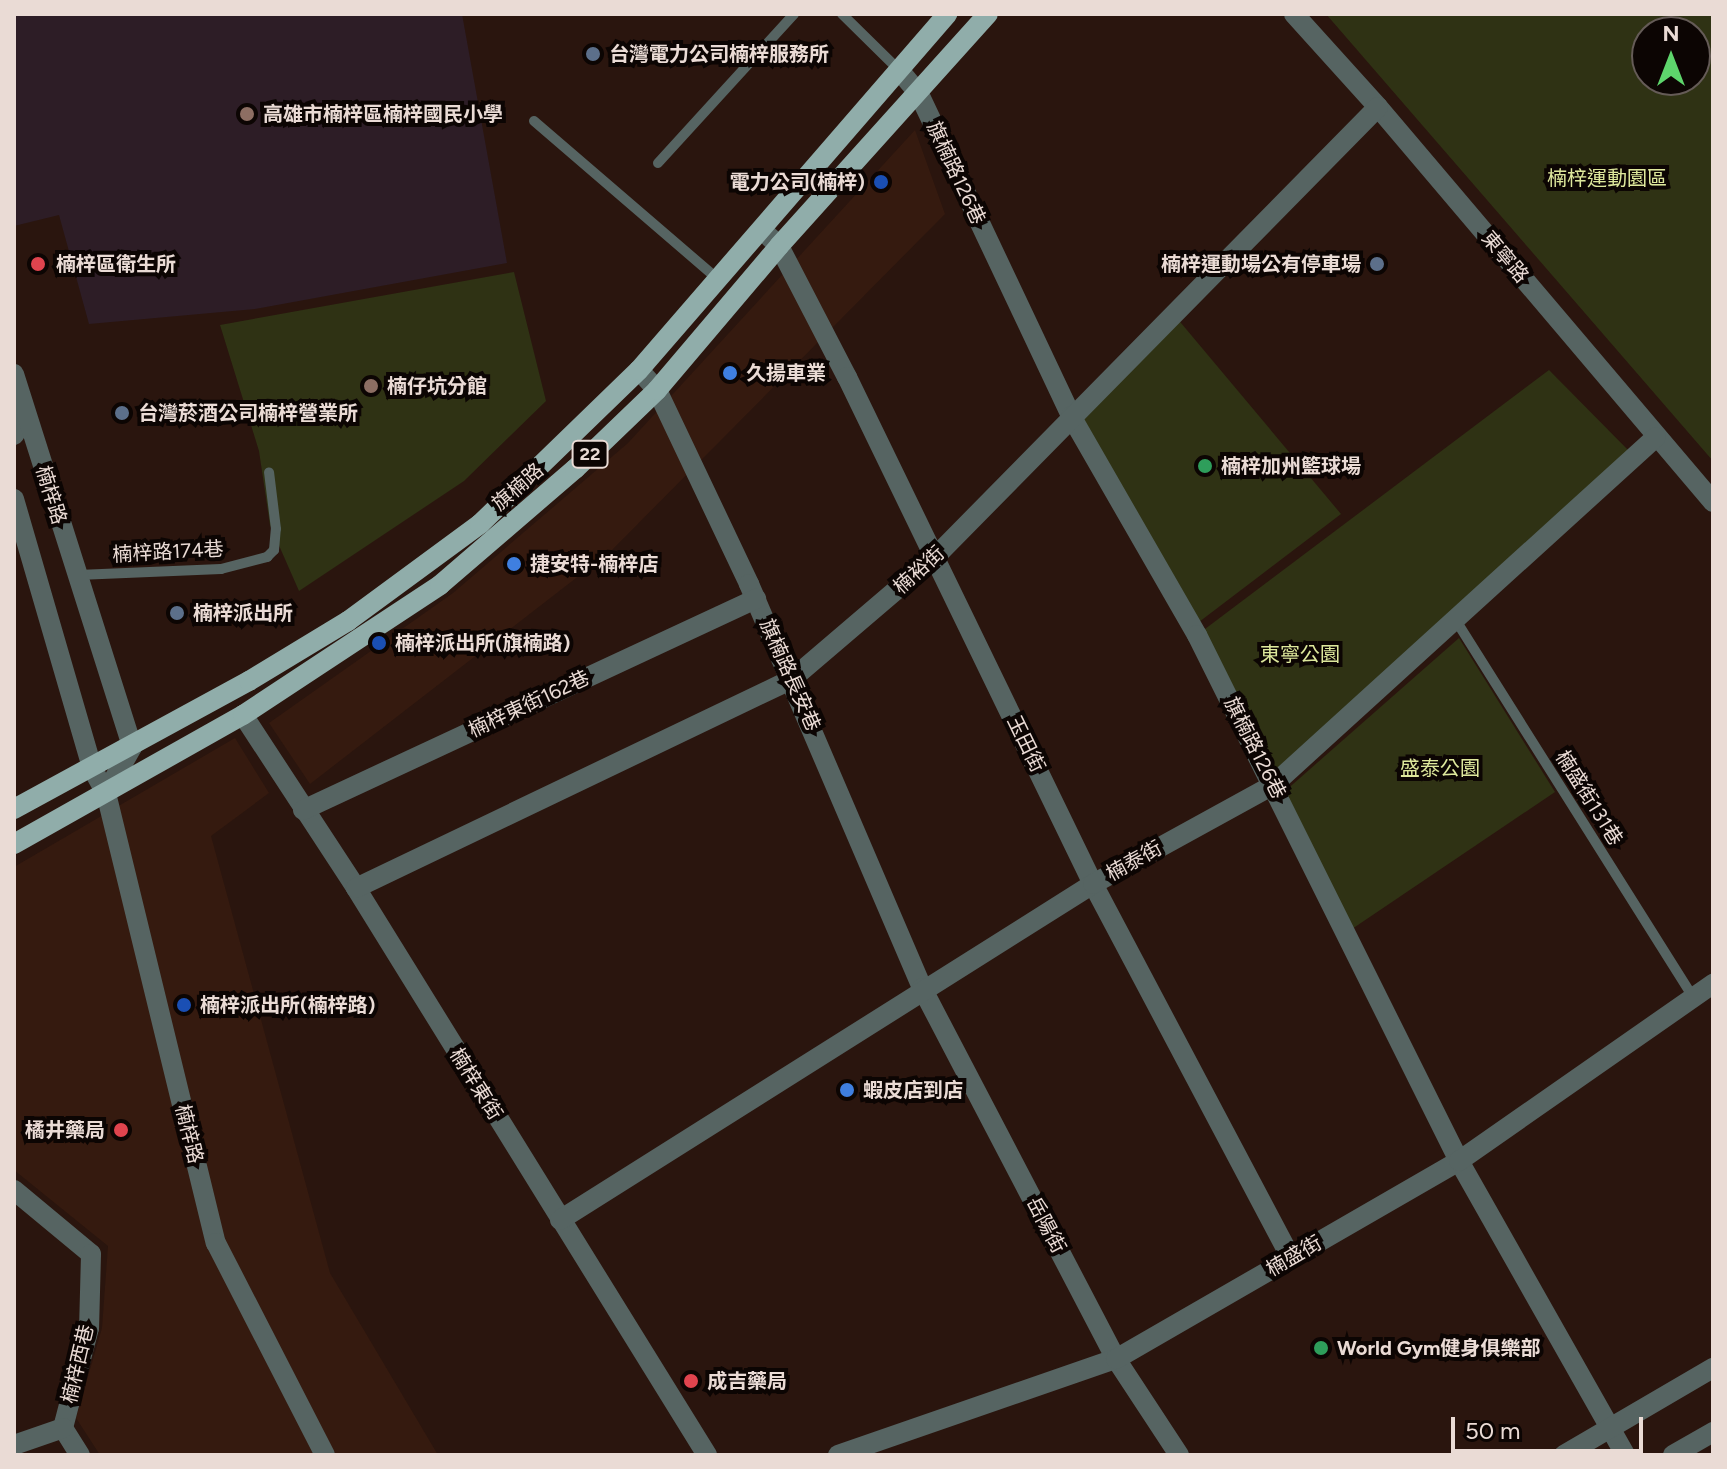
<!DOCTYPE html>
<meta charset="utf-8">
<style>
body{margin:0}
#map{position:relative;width:1727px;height:1469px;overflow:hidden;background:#2a150e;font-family:Figtree,"Noto Sans TC",sans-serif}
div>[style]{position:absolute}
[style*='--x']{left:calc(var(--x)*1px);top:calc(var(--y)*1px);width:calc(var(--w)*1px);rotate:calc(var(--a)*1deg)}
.built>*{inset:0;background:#351a0f}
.education>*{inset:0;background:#2d1d26}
.green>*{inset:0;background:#2f3214}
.service>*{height:10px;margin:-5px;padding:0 5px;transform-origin:5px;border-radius:5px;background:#566462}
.minor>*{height:20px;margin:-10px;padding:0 10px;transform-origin:10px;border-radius:10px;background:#566462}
.tertiary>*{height:20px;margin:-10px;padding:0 10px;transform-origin:10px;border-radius:10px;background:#566462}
.primary>*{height:20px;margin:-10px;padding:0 10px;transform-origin:10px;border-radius:10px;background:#90adaa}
.dots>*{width:22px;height:22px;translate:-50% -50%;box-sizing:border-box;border:4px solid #0c0503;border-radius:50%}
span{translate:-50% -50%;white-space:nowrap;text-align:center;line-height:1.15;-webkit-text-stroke:8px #0c0503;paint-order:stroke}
.shield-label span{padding:2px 6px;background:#0c0503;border:2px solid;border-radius:6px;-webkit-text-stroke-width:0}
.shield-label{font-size:18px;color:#eadbd5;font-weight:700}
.poi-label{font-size:20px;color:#eadbd5;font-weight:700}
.left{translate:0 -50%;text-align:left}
.right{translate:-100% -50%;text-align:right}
.street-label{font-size:20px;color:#eadbd5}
.park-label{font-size:20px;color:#dee89c}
.frame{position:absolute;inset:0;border:16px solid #eadbd5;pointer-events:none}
.north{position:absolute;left:1631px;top:16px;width:80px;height:80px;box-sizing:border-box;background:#0c0503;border:2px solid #655b57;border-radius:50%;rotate:0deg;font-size:22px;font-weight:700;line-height:32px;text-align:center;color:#eadbd5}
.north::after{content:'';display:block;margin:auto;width:28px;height:36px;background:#5ed56c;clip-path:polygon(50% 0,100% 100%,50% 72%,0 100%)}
.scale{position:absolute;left:1451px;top:1417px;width:192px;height:36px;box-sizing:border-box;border:4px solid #eadbd5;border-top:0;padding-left:10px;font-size:24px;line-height:28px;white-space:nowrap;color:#eadbd5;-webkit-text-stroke:6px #0c0503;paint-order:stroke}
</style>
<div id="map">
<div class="built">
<i style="clip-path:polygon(915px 130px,945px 214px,611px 551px,310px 784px,269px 723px,453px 593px,628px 443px)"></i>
<i style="clip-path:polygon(235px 738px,269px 793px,211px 836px,330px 1273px,438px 1455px,100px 1455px,76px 1418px,102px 1328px,108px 1246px,14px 1170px,14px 867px)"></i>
</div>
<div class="education">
<i style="clip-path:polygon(14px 14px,462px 14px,507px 263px,255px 309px,89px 324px,59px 215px,14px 226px)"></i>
</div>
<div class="green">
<i style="clip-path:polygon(evenodd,1326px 14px,1713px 14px,1713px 461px,1326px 14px,1647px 32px,1695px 32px,1695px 80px,1647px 80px,1647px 32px)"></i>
<i style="clip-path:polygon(514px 272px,546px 401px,464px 481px,299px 591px,270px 525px,259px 451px,220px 325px)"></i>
<i style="clip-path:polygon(1176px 317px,1341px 514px,1199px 622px,1081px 417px)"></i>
<i style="clip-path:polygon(1549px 370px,1631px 453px,1273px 785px,1197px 635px)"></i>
<i style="clip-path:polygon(1459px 638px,1555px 792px,1352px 929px,1284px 792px)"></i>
</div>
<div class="service">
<i style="--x:842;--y:14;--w:80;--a:44.5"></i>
<i style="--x:534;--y:121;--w:244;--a:40.7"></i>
<i style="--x:658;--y:163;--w:202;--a:-47.6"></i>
<i style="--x:78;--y:575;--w:143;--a:-2.4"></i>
<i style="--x:221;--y:569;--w:48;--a:-14.6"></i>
<i style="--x:267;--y:557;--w:10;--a:-45"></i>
<i style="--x:274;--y:550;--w:21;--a:-85"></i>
<i style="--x:276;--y:529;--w:57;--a:-97"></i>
<i style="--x:1455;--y:619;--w:445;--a:57.8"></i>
</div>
<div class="minor">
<i style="--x:1294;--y:14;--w:125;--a:47.9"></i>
<i style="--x:1378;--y:107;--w:518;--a:49.7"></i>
<i style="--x:899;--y:70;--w:31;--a:50"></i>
<i style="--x:919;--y:94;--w:356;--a:64.7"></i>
<i style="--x:1071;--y:416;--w:253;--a:60.1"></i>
<i style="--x:1197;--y:635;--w:588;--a:63.52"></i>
<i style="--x:1459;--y:1161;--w:338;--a:60.5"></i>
<i style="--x:762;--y:230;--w:23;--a:43"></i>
<i style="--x:779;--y:246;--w:148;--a:62.6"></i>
<i style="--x:847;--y:377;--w:564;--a:64.12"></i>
<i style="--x:1093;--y:884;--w:423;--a:62.1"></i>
<i style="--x:639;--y:370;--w:27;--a:48"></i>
<i style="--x:657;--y:390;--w:215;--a:64.6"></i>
<i style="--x:749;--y:584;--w:439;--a:66.8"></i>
<i style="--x:922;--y:988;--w:419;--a:62.4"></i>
<i style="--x:1116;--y:1359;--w:115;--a:56.7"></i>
<i style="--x:14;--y:435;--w:22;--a:-58"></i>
<i style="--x:243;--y:715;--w:207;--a:56.8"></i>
<i style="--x:356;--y:888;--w:667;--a:58.24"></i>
<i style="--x:106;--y:793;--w:463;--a:76.3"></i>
<i style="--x:216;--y:1243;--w:238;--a:62.8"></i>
<i style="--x:303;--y:810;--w:500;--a:-25"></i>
<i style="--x:356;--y:888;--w:484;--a:-25.6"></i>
<i style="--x:792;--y:679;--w:189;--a:-40.5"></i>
<i style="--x:936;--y:556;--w:630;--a:-45.45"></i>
<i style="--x:14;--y:1190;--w:100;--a:39.7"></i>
<i style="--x:91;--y:1254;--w:74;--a:91.5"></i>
<i style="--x:89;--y:1328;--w:103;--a:104.6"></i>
<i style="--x:63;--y:1428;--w:32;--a:58"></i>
<i style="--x:560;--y:1220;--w:630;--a:-32.23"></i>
<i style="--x:1093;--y:884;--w:205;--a:-28.8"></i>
<i style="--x:1273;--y:785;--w:517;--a:-42.26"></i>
<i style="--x:14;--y:1445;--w:52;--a:-19.1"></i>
<i style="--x:838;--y:1455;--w:294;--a:-19.1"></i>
<i style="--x:1116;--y:1359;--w:396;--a:-30"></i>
<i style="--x:1459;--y:1161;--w:310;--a:-34.9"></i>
</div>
<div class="tertiary">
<i style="--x:14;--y:374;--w:391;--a:72.4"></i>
<i style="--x:132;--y:747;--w:53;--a:119.5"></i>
<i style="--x:14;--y:499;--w:280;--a:73.8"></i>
<i style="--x:92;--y:768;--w:29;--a:61"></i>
<i style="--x:1564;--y:1455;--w:173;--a:-30.3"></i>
<i style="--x:1673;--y:1455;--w:46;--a:-29.9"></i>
</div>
<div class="primary">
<i style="--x:14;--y:809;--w:268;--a:-28.6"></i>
<i style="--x:249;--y:681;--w:116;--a:-31.2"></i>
<i style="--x:348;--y:621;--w:164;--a:-36.3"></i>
<i style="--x:480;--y:524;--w:221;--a:-44.1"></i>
<i style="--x:639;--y:370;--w:471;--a:-49.1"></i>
<i style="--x:14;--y:844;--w:263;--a:-29.4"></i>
<i style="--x:243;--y:715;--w:236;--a:-33.4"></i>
<i style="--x:440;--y:585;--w:178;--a:-40.7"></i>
<i style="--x:575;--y:469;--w:114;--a:-43.9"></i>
<i style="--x:657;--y:390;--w:189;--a:-49.7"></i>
<i style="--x:779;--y:246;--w:312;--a:-48"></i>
</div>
<div class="dots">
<i style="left:593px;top:54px;background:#5c6f8a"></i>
<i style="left:247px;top:114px;background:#8d6e63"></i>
<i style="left:881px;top:182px;background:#1a4fb4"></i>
<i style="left:38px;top:264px;background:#e0444e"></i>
<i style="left:1377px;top:264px;background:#5c6f8a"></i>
<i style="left:730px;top:373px;background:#3f7fe0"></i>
<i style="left:371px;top:386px;background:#8d6e63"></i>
<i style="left:122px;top:413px;background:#5c6f8a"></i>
<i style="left:1205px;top:466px;background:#2e9e5b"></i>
<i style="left:514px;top:564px;background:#3f7fe0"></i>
<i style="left:177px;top:613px;background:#5c6f8a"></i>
<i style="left:379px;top:643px;background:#1a4fb4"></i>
<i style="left:184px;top:1005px;background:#1a4fb4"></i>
<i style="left:847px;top:1090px;background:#3f7fe0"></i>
<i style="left:121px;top:1130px;background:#e0444e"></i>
<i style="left:1321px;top:1348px;background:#2e9e5b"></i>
<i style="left:691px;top:1381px;background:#e0444e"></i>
</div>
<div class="shield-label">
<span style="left:590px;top:454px">22</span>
</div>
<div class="poi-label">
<span class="left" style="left:609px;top:54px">台灣電力公司楠梓服務所</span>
<span class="left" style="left:263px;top:114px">高雄市楠梓區楠梓國民小學</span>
<span class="right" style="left:865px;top:182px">電力公司(楠梓)</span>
<span class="left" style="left:56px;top:264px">楠梓區衛生所</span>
<span class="right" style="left:1361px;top:264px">楠梓運動場公有停車場</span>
<span class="left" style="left:746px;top:373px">久揚車業</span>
<span class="left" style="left:387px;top:386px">楠仔坑分館</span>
<span class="left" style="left:138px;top:413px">台灣菸酒公司楠梓營業所</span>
<span class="left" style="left:1221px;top:466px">楠梓加州籃球場</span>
<span class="left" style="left:530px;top:564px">捷安特-楠梓店</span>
<span class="left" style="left:193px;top:613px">楠梓派出所</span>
<span class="left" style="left:395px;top:643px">楠梓派出所(旗楠路)</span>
<span class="left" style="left:200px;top:1005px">楠梓派出所(楠梓路)</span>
<span class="left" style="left:863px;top:1090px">蝦皮店到店</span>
<span class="right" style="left:105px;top:1130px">橘井藥局</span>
<span class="left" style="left:1337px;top:1348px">World Gym健身俱樂部</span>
<span class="left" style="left:707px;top:1381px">成吉藥局</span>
</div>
<div class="street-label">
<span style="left:956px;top:173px;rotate:65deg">旗楠路126巷</span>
<span style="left:1505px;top:257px;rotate:50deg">東寧路</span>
<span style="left:518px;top:487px;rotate:-41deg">旗楠路</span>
<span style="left:51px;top:495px;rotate:73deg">楠梓路</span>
<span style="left:168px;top:552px;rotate:-3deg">楠梓路174巷</span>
<span style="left:919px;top:570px;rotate:-42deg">楠裕街</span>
<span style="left:790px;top:675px;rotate:66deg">旗楠路長安巷</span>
<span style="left:529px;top:704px;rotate:-25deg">楠梓東街162巷</span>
<span style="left:1026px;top:744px;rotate:64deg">玉田街</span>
<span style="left:1255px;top:748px;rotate:63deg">旗楠路126巷</span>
<span style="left:1589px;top:798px;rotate:58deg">楠盛街131巷</span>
<span style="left:1134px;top:861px;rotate:-29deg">楠泰街</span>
<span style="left:476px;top:1084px;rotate:58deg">楠梓東街</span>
<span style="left:189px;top:1134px;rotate:76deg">楠梓路</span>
<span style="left:1046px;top:1225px;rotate:62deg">岳陽街</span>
<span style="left:1294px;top:1256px;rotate:-30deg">楠盛街</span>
<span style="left:78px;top:1364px;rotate:-77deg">楠梓西巷</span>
</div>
<div class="park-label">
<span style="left:1607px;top:178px">楠梓運動園區</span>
<span style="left:1300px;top:654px">東寧公園</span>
<span style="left:1440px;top:768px">盛泰公園</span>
</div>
<div class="frame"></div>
<div class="north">N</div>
<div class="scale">50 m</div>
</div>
